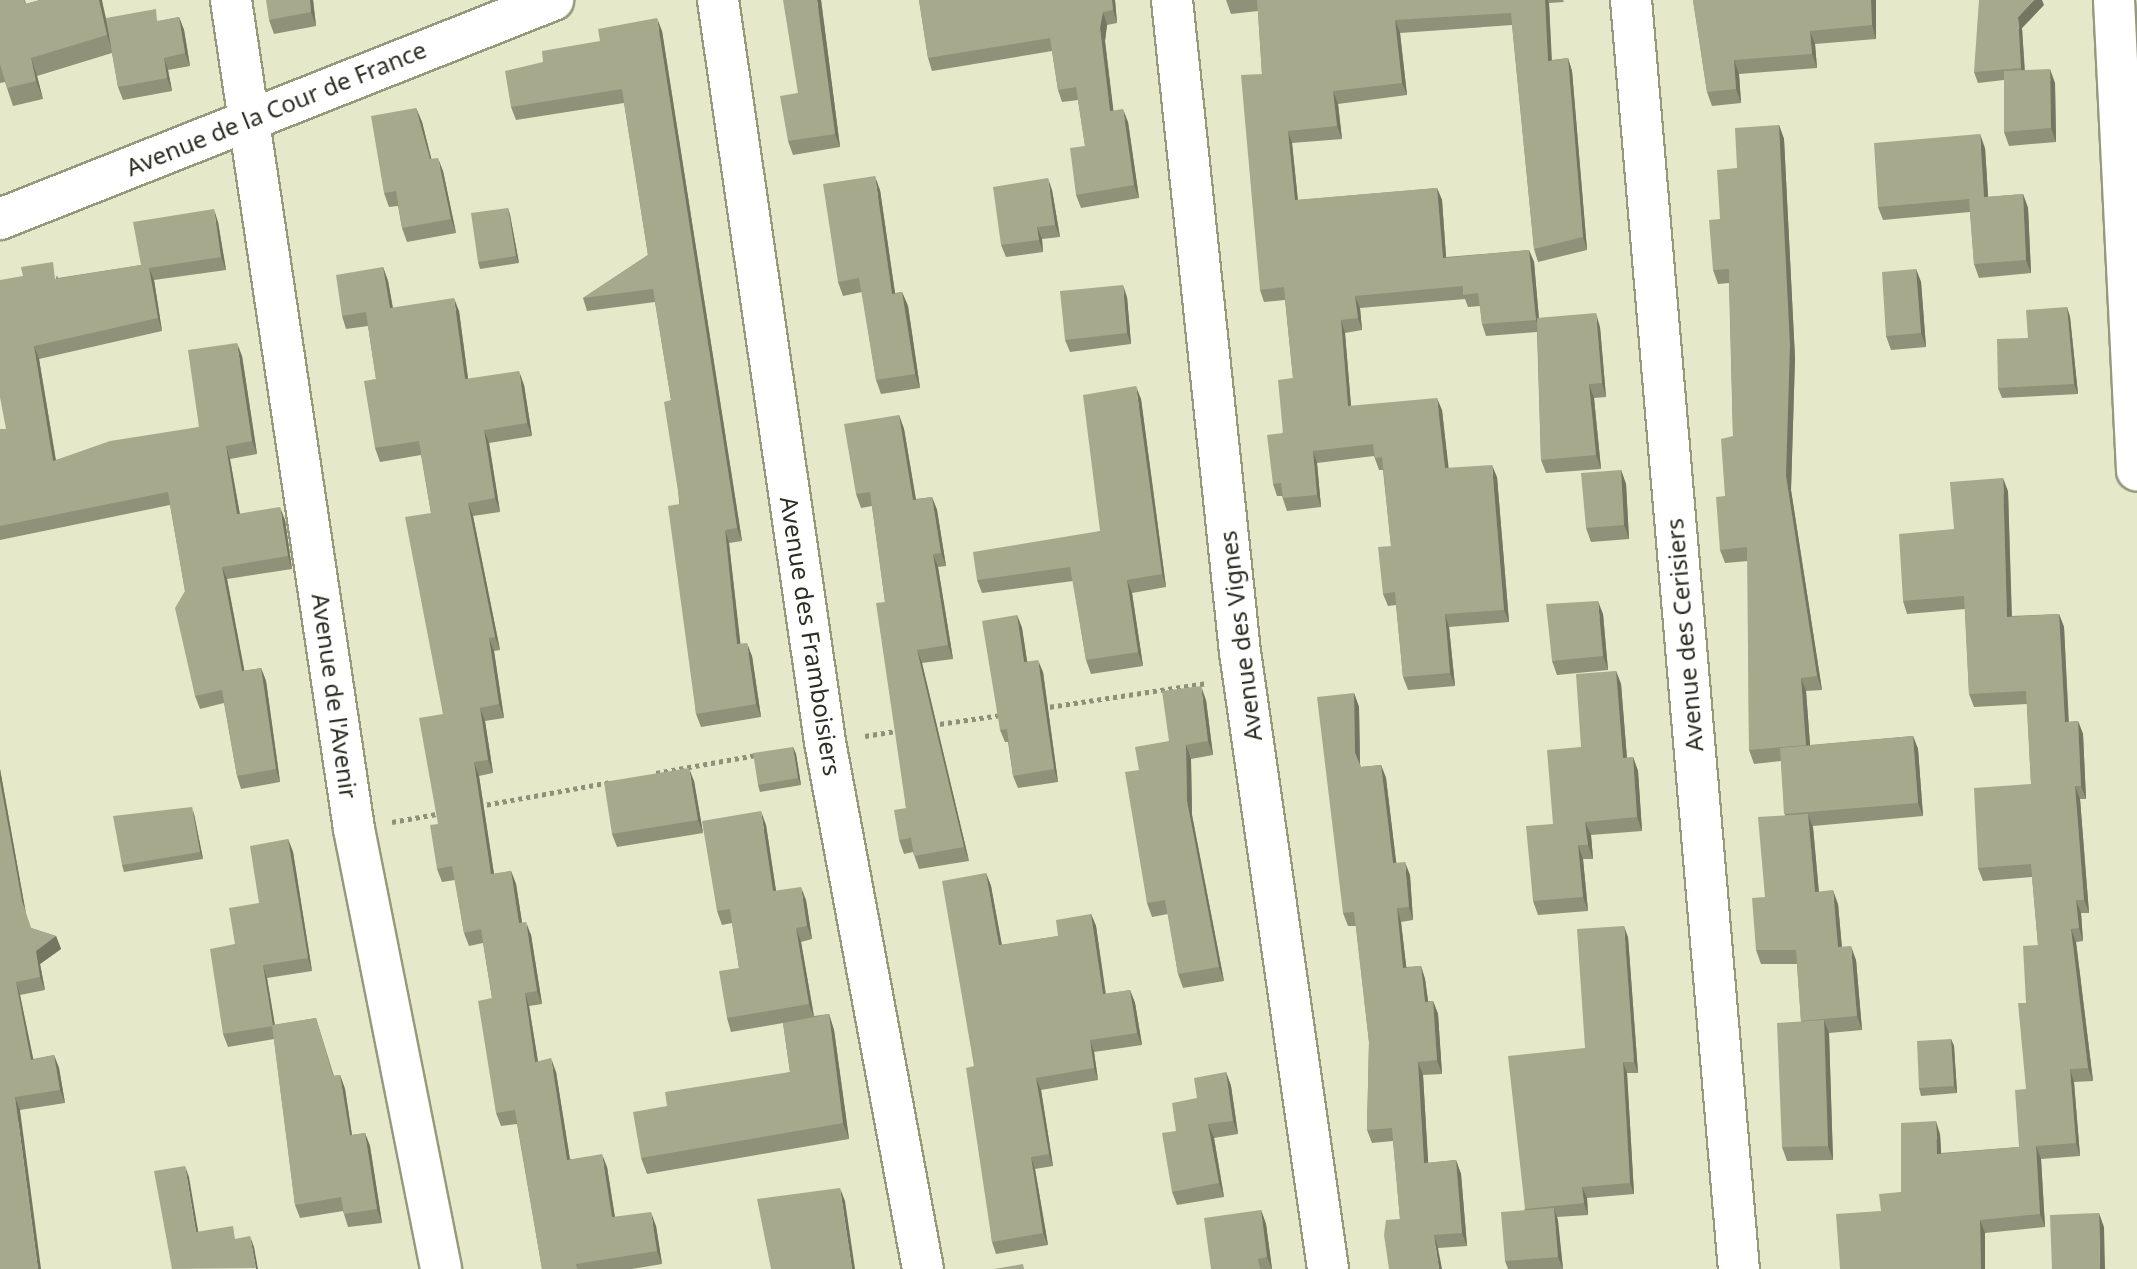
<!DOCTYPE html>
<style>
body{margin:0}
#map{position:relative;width:2137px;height:1269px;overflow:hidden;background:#e5e9c9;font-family:"Noto Sans",sans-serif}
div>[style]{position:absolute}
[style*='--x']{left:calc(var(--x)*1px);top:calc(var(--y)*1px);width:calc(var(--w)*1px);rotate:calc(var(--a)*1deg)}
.path>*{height:5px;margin-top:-2.5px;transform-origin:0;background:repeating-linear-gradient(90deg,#8e917a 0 4px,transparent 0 8px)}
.roads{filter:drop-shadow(2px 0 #96997c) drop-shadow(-2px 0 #96997c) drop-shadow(0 2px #96997c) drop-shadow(0 -2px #96997c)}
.minor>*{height:40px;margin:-20px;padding:0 20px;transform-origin:20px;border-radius:20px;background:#fff}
.wall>*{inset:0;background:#8f9178}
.shaded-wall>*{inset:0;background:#747661}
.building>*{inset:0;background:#a6a98b}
span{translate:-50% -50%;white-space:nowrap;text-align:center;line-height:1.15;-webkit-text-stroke:6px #fff;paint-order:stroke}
.street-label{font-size:24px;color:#2c2d21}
</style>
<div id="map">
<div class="path">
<i style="--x:1042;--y:708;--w:167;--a:-8.6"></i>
<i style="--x:932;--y:725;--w:70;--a:-8.2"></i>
<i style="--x:865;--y:736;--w:33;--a:-9"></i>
<i style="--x:656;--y:773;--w:102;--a:-10.2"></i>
<i style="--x:479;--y:806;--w:134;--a:-10.3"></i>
<i style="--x:392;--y:822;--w:51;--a:-10.2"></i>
</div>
<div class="roads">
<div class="minor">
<i style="--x:231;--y:0;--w:838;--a:81.56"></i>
<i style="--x:354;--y:829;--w:449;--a:78.8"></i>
<i style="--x:718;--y:0;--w:750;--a:81.79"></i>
<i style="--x:825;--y:742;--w:536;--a:79.47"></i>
<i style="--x:1172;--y:0;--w:656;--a:84.05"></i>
<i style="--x:1240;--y:652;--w:623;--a:81.88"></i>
<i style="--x:1631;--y:0;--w:1274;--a:85.14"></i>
<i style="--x:2114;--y:0;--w:471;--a:87.2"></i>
<i style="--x:0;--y:219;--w:595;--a:-21.6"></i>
</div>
</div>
<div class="wall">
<i style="clip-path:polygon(0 0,25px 0,26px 4px,40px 0,102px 0,106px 18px,160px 21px,179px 17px,184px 30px,190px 66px,168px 70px,172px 91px,123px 100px,118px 87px,112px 53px,37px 76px,43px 99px,13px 106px,5px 82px,0 83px)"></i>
<i style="clip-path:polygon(313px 0,316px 26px,274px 34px,269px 20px)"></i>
<i style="clip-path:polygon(821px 0,840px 147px,793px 155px,788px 141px,798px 93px)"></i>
<i style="clip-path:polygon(919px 0,1115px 0,1117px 23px,1107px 25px,1105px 41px,1113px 111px,1128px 122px,1139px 198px,1081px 208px,1076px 195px,1085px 146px,1078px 100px,1062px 102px,1058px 90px,1052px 51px,932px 71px,928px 58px)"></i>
<i style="clip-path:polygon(1226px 0,1563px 0,1564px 2px,1549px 3px,1552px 60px,1568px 58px,1572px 71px,1587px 250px,1538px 262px,1534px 249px,1512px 25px,1400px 33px,1407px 95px,1338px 104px,1342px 139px,1292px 143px,1298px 200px,1437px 188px,1442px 200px,1446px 257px,1529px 250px,1534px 262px,1539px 318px,1600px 327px,1606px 397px,1594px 398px,1601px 469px,1546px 473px,1541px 460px,1537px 332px,1486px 336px,1482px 324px,1480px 306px,1468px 307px,1465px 299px,1360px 308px,1362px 330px,1345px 333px,1351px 406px,1442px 410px,1448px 468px,1497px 477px,1509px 622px,1449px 627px,1455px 686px,1408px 690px,1403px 677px,1396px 605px,1388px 606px,1383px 594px,1391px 546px,1383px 470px,1379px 470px,1374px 456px,1317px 463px,1321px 507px,1287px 511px,1282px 496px,1277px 496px,1273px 484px,1293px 378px,1285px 300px,1264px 302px,1260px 290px,1262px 74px,1258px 11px,1231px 14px)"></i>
<i style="clip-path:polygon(1693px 0,1968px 0,1876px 0,1876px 39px,1815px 44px,1817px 68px,1739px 74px,1741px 103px,1712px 106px,1707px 92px)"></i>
<i style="clip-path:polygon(2044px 5px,2022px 28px,2025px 71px,2055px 83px,2056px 142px,2009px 146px,2004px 132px,2004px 80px,1978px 83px,1974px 72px)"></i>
<i style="clip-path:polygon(662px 31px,742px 541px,729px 543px,740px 644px,752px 656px,761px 717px,701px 727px,696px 714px,671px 400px,655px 302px,587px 311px,583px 298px,648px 255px,624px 103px,516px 120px,511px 107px,543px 62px)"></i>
<i style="clip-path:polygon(416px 108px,422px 122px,431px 159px,443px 171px,456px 233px,407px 242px,402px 228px,398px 206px,389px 207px,384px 193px)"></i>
<i style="clip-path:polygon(1779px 125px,1784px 139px,1795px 358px,1791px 490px,1822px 690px,1806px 691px,1810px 745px,1913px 736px,1918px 749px,1923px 816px,1813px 826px,1819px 892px,1838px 904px,1842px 947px,1856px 960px,1862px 1030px,1829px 1033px,1833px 1160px,1787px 1161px,1782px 1147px,1801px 1021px,1797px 964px,1761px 964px,1756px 950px,1765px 897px,1785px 815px,1781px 761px,1754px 764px,1749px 750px,1748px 561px,1725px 563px,1720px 550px,1725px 496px,1733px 436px,1729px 283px,1718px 284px,1713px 270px,1720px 219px,1737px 168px)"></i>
<i style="clip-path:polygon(1985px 148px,1988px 197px,2023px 194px,2028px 208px,2031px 273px,1979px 278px,1974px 264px,1970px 212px,1883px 220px,1878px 207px)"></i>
<i style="clip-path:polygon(880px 190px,895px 293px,902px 292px,908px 306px,920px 388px,881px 394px,876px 380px,862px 292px,843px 296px,838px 282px)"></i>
<i style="clip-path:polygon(1052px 190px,1060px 237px,1042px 239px,1043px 252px,1006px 257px,1001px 245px)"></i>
<i style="clip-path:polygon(508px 208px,510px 215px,519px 263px,480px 269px,478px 262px)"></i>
<i style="clip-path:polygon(218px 222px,226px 270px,154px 280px,162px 331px,39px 359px,56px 460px,199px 427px,242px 356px,257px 454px,230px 459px,240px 514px,285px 520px,292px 569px,227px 579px,244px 671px,261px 668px,266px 681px,280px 782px,241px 789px,237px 776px,224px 703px,200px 709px,195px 696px,185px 591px,170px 505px,0 540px,0 429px,6px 429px,57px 275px,58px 278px,141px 265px)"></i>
<i style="clip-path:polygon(383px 267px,388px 281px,393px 308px,459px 311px,468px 379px,524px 385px,532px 436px,489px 443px,500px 512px,473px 516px,500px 650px,494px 651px,504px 718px,485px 721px,493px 773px,479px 776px,494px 874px,511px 871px,516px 884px,522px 922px,531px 935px,542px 1004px,529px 1006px,538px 1061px,556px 1072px,570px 1159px,607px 1167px,615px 1217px,656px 1226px,662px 1264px,632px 1269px,542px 1269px,517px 1124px,501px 1126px,496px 1113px,492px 998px,483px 943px,469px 946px,464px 933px,455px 880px,442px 882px,437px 869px,443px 714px,431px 513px,421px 455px,380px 462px,375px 448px,376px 379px,368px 326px,346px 329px,342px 316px)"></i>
<i style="clip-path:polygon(1916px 269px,1921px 282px,1926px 347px,1891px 350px,1886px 336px)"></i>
<i style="clip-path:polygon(1127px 297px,1131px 344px,1070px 352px,1065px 340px)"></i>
<i style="clip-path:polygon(2067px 307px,2070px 317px,2078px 394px,2002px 398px,1998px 388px,2028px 338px)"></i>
<i style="clip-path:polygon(1141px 399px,1166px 587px,1132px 593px,1143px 666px,1091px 674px,1086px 660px,1073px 581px,982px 593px,977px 580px,1100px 531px)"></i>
<i style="clip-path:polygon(899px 415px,904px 429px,916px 499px,932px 497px,937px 510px,946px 566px,938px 567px,953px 659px,922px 663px,969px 861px,919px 869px,913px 852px,904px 854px,899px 840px,906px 808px,885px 602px,872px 506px,861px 508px,856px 494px)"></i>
<i style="clip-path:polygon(1621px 470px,1626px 484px,1629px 539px,1591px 542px,1586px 528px)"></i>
<i style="clip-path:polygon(2008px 491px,2012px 616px,2059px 614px,2064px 627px,2069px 722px,2078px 721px,2083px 734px,2086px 799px,2080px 799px,2089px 913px,2081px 913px,2083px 941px,2076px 942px,2093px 1081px,2074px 1082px,2080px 1156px,2041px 1159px,2045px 1227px,1985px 1233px,1985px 1269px,1840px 1269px,1881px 1211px,1901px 1192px,1940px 1134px,1941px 1153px,2019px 1147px,2026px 1089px,2026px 1003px,2038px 945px,2032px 877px,1983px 881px,1978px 868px,2031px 784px,2027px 704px,1974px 707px,1969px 694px,1965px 609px,1907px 614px,1903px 601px,1954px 529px)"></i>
<i style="clip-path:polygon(1603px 614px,1608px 670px,1557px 675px,1552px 661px)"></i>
<i style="clip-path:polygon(1017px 615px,1022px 628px,1027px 661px,1043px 672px,1058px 782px,1018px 788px,1013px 776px,1008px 742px,1005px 742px,1000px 730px)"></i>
<i style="clip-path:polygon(1616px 671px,1621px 684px,1627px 758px,1633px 757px,1638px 771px,1642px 831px,1591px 835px,1593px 859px,1583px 859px,1588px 911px,1538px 915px,1533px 901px,1553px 824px,1581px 747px)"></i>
<i style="clip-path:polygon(1354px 693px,1359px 707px,1360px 764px,1361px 767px,1381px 765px,1386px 778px,1396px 863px,1410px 875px,1413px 920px,1401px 922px,1406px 967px,1421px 966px,1425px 979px,1428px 1001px,1433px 1001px,1438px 1014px,1442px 1074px,1423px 1075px,1428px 1163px,1456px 1160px,1461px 1174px,1467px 1246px,1438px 1248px,1400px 1219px,1393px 1141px,1372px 1143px,1367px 1130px,1369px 1042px,1356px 926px,1348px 926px,1343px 913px)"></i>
<i style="clip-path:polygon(1206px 700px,1213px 755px,1191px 759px,1192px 815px,1224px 981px,1183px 988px,1178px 974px,1168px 914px,1152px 917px,1147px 903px,1139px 770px,1169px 741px)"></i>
<i style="clip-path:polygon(793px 747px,796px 754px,801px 785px,760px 792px,758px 785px)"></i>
<i style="clip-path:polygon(0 769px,26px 914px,31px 928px,56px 936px,61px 949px,40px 964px,45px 990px,20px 995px,33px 1059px,54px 1055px,59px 1068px,65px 1103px,20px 1110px,0 1269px)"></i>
<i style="clip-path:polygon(694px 781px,703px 833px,617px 847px,612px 834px)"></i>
<i style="clip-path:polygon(194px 814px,203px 859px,124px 872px,122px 865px)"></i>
<i style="clip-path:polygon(766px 825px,776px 891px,806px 900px,812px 939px,801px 942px,814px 1016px,829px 1014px,834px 1030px,849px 1139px,647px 1174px,641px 1158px,667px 1106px,790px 1072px,783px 1023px,731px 1032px,727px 1018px,739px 968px,732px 923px,722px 925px,717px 911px)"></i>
<i style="clip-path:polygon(288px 839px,293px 852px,312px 971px,267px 978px,275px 1025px,316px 1018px,334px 1076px,340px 1075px,345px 1089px,352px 1135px,365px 1133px,370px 1146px,382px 1223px,348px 1227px,343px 1211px,300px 1218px,295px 1205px,274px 1039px,228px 1047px,223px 1034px,235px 944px,259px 903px)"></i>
<i style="clip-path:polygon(986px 873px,991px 886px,1002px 945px,1058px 936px,1091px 914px,1096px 926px,1106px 994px,1130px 990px,1135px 1003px,1142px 1045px,1094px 1052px,1098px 1080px,1041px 1090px,1053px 1166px,1035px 1169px,1048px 1245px,996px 1254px,992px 1242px,974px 1066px)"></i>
<i style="clip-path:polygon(1628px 937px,1638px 1073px,1627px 1073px,1634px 1194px,1587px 1198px,1588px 1215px,1557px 1217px,1563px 1269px,1508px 1269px,1505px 1261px)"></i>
<i style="clip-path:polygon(1951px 1039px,1954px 1046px,1957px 1093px,1921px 1096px,1919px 1088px)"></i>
<i style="clip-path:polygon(1226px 1072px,1231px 1086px,1238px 1134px,1214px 1138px,1224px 1197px,1177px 1205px,1172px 1192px,1176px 1131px,1197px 1098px)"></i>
<i style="clip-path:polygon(1261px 1210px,1266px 1224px,1272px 1269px,1211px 1269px)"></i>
</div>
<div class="shaded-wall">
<i style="clip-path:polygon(99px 0,102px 0,102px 2px,113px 53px,107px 35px)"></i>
<i style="clip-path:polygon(310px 0,313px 0,316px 26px,311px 12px)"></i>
<i style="clip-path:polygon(817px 0,821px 0,840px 147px,835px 134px)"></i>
<i style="clip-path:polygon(1112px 0,1115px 0,1117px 23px,1113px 10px)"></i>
<i style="clip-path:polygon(1545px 0,1548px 0,1549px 3px,1552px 73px,1548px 61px)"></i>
<i style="clip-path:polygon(1871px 0,1876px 0,1876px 39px,1872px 25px)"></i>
<i style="clip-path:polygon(2034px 0,2042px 0,2044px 5px,2022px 28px,2025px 79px,2021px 68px,2018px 17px)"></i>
<i style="clip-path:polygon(1103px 12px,1107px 25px,1105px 41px,1115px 123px,1110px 111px,1100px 28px)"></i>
<i style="clip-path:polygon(179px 17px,184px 30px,190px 66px,185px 53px)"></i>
<i style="clip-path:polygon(657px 18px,662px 31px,742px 541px,737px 528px)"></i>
<i style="clip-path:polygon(1395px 20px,1400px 33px,1407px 95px,1402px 83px)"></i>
<i style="clip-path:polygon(1810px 31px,1815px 44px,1817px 68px,1812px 54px)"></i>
<i style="clip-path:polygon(31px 58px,37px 76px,43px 99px,36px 81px)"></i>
<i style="clip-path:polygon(164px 58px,168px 70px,172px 91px,167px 78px)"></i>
<i style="clip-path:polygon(1568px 58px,1572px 71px,1587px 250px,1583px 237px)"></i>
<i style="clip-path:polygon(1734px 60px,1739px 74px,1741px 103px,1736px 89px)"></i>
<i style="clip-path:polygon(2050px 69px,2055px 83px,2056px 142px,2051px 128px)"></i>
<i style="clip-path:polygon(1333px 91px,1338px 104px,1342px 139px,1337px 126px)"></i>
<i style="clip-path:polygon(416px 108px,422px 122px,435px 173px,430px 159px)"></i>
<i style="clip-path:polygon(1123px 109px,1128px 122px,1139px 198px,1134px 185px)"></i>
<i style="clip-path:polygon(1779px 125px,1784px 139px,1795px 358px,1791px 490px,1822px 690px,1817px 676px,1786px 476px)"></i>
<i style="clip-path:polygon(1288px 131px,1292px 143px,1299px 212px,1295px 200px)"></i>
<i style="clip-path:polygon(1980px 134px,1985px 148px,1989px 210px,1984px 197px)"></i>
<i style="clip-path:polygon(438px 158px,443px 171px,456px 233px,451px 219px)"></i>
<i style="clip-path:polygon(875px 176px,880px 190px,897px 307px,892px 294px)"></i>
<i style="clip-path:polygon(1048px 178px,1052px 190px,1060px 237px,1055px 225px)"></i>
<i style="clip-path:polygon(1437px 188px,1442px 200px,1447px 270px,1443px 258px)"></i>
<i style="clip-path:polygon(2023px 194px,2028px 208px,2031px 273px,2026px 260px)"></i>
<i style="clip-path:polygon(508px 208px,510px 215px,519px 263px,516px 256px)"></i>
<i style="clip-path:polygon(214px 209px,218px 222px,226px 270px,221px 257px)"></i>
<i style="clip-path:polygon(1037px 227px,1042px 239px,1043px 252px,1039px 240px)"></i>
<i style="clip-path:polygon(1529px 250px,1534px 262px,1540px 332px,1536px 320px)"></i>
<i style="clip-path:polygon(383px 267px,388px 281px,395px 321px,390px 308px)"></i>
<i style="clip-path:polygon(149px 268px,154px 280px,162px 331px,158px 318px)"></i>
<i style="clip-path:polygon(1916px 269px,1921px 282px,1926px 347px,1921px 333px)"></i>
<i style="clip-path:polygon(1123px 285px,1127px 297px,1131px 344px,1127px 333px)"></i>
<i style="clip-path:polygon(902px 292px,908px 306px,920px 388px,915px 374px)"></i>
<i style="clip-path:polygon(1355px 296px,1360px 308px,1362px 330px,1358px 318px)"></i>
<i style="clip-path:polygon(454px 298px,459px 311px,470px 393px,465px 379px)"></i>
<i style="clip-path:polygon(2067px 307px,2070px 317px,2078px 394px,2074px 384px)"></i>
<i style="clip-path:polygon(1596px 313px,1600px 327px,1606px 397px,1602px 383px)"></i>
<i style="clip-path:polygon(1341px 320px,1345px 333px,1352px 418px,1348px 406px)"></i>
<i style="clip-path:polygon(237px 343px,242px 356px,257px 454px,252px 441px)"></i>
<i style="clip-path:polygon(34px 346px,39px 359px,58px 474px,53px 461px)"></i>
<i style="clip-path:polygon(519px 371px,524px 385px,532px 436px,527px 423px)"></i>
<i style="clip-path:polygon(1589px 384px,1594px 398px,1601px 469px,1596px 455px)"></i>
<i style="clip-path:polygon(1136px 386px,1141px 399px,1166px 587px,1162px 574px)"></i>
<i style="clip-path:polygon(1437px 398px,1442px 410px,1450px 480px,1445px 468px)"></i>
<i style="clip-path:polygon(899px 415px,904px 429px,918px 513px,913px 500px)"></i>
<i style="clip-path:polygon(484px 430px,489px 443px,500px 512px,495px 498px)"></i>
<i style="clip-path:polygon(226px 446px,230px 459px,242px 527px,237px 514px)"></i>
<i style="clip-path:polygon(1313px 451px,1317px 463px,1321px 507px,1317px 495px)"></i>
<i style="clip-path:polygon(1492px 465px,1497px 477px,1509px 622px,1504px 610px)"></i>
<i style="clip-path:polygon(1621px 470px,1626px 484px,1629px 539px,1624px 525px)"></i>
<i style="clip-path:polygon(2003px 478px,2008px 491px,2012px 630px,2007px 617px)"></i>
<i style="clip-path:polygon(932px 497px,937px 510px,946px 566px,941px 553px)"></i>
<i style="clip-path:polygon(468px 503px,473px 516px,500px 650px,495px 637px)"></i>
<i style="clip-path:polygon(280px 507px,285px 520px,292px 569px,288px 556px)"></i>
<i style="clip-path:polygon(725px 530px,729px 543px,742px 657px,737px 644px)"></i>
<i style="clip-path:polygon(933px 554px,938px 567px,953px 659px,948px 645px)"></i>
<i style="clip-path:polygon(222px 567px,227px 579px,247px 684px,242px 671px)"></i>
<i style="clip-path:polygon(1127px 580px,1132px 593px,1143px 666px,1138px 652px)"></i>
<i style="clip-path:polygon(1598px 601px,1603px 614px,1608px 670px,1603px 656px)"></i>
<i style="clip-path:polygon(1445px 614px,1449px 627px,1455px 686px,1450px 673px)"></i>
<i style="clip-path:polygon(2059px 614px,2064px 627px,2069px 735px,2065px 722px)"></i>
<i style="clip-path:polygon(1017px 615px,1022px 628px,1029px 674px,1024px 662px)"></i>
<i style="clip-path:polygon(489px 638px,494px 651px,504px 718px,499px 704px)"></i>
<i style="clip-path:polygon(747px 643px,752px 656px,761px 717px,756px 704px)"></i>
<i style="clip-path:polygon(917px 650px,922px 663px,969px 861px,964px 847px)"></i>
<i style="clip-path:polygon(1038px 660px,1043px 672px,1058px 782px,1054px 769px)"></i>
<i style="clip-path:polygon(261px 668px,266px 681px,280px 782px,276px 769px)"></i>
<i style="clip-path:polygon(1616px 671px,1621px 684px,1628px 772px,1623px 758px)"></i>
<i style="clip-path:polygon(1801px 678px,1806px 691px,1811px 758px,1806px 745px)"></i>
<i style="clip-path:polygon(1201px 686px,1206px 700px,1213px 755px,1208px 741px)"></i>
<i style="clip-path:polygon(1354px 693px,1359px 707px,1360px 766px,1355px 753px)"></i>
<i style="clip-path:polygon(480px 708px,485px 721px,493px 773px,488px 760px)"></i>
<i style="clip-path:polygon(2078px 721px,2083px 734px,2086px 799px,2081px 786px)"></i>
<i style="clip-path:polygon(1913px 736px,1918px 749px,1923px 816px,1918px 803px)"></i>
<i style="clip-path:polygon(1186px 745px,1191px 759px,1192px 815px,1224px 981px,1219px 967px,1187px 801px)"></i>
<i style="clip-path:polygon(793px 747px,796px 754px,801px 785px,798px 778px)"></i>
<i style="clip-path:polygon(1633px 757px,1638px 771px,1642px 831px,1637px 817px)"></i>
<i style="clip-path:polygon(474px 762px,479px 776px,496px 887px,491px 874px)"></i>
<i style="clip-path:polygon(1381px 765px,1386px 778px,1398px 877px,1393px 863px)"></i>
<i style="clip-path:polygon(689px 768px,694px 781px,703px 833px,698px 820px)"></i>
<i style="clip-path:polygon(0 769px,26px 914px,22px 901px,0 781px)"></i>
<i style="clip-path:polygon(2075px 786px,2080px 799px,2089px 913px,2084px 900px)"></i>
<i style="clip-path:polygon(192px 807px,194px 814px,203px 859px,200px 852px)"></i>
<i style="clip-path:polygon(761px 811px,766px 825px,778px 904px,773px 891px)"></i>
<i style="clip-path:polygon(1808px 814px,1813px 828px,1820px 906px,1815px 892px)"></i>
<i style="clip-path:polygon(1585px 822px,1591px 835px,1593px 859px,1588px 845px)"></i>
<i style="clip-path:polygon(288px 839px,293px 852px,312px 971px,308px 958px)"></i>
<i style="clip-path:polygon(1578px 845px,1583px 859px,1588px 911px,1583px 897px)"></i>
<i style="clip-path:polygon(1405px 862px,1410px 875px,1413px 920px,1409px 907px)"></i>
<i style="clip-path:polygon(511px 871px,516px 884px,524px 936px,519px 923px)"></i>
<i style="clip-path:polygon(986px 873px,991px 886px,1004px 958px,999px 945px)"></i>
<i style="clip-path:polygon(801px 887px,806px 900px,812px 939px,807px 926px)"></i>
<i style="clip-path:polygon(1833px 890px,1838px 904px,1843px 961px,1838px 947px)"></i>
<i style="clip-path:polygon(2076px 900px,2081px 913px,2083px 941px,2079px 928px)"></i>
<i style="clip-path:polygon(1397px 908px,1401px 922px,1408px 981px,1403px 968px)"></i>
<i style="clip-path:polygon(1091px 914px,1096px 926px,1107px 1006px,1103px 994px)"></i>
<i style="clip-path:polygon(526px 922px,531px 935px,542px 1004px,537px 991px)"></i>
<i style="clip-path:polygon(1624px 926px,1628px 937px,1638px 1073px,1634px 1062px)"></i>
<i style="clip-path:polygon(796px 928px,801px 942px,814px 1017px,809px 1004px)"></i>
<i style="clip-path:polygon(2071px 929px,2076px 942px,2093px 1081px,2088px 1068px)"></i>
<i style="clip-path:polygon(56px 936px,61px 949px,40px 964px,45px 990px,40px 977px,36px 951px)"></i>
<i style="clip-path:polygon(1851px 946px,1856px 960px,1862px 1030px,1857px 1016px)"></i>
<i style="clip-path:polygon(263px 965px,267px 978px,277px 1039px,273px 1026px)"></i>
<i style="clip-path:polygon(1421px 966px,1425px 979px,1430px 1015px,1425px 1002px)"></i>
<i style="clip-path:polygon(16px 982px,20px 995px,36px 1072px,31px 1060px)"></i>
<i style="clip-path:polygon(1130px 990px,1135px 1003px,1142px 1045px,1137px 1033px)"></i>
<i style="clip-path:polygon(525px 993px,529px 1006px,540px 1075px,535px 1062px)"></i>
<i style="clip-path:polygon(1433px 1001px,1438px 1014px,1442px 1074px,1437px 1060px)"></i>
<i style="clip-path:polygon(829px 1014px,834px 1030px,849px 1139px,843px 1123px)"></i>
<i style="clip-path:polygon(1824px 1020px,1829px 1033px,1833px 1160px,1828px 1146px)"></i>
<i style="clip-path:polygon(1951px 1039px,1954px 1046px,1957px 1093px,1954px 1086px)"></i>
<i style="clip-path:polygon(1090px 1040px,1094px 1052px,1098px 1080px,1094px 1068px)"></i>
<i style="clip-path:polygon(54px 1055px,59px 1068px,65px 1103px,60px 1090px)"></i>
<i style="clip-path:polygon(551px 1058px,556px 1072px,572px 1173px,567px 1160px)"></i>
<i style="clip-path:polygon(1418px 1062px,1423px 1075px,1429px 1176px,1424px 1163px)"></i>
<i style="clip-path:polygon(1623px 1062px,1627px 1073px,1634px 1194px,1630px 1183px)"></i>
<i style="clip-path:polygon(2070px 1069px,2074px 1082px,2080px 1156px,2076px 1143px)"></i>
<i style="clip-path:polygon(1226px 1072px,1231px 1086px,1238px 1134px,1233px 1121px)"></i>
<i style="clip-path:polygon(340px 1075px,345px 1089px,354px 1149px,350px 1135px)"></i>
<i style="clip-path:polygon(1036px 1078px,1041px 1090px,1053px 1166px,1049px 1154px)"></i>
<i style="clip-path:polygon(15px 1097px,20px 1110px,41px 1269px,38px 1269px)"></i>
<i style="clip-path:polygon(1936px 1121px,1940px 1134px,1942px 1167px,1937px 1154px)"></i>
<i style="clip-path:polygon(1208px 1124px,1214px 1138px,1224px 1197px,1219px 1183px)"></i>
<i style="clip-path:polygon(365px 1133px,370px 1146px,382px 1223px,377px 1209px)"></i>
<i style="clip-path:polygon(2036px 1146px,2041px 1159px,2045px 1227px,2040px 1214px)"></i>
<i style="clip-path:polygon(602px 1154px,607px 1167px,617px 1231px,612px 1217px)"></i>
<i style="clip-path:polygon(1031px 1157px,1035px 1169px,1048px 1245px,1043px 1233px)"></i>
<i style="clip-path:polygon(1456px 1160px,1461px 1174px,1467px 1246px,1462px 1233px)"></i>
<i style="clip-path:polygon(185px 1166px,189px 1177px,200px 1242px,196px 1232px)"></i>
<i style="clip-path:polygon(1582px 1187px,1587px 1198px,1588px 1215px,1584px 1203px)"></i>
<i style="clip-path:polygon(840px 1188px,845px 1201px,855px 1269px,852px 1269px)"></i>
<i style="clip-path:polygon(1554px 1208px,1558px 1220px,1563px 1269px,1558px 1257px)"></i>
<i style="clip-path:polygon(1261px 1210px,1266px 1224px,1272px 1269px,1267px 1257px)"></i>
<i style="clip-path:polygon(651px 1212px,656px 1226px,662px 1264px,657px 1251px)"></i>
<i style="clip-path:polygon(2099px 1213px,2104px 1227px,2105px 1269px,2100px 1269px)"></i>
<i style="clip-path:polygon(1980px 1220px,1985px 1233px,1985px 1269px,1981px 1269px)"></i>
<i style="clip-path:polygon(1434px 1235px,1438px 1248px,1442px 1269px,1439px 1269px)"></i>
<i style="clip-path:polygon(250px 1236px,254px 1247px,258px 1269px,256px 1269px)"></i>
</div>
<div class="building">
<i style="clip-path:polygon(0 0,24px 0,25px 4px,40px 0,99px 0,107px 35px,31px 58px,36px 81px,7px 88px,0 64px)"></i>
<i style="clip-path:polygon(266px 0,310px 0,311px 12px,269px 20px)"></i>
<i style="clip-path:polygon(783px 0,817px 0,835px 134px,788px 141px,780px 96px,798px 93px)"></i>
<i style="clip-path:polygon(919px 0,1112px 0,1113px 10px,1103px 12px,1100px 28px,1110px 111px,1123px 109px,1134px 185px,1076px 195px,1070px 148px,1085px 146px,1076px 87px,1058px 90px,1050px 38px,928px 58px)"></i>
<i style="clip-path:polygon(1257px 0,1545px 0,1548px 61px,1568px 58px,1583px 237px,1534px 249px,1511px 13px,1395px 20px,1402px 83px,1333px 91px,1337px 126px,1288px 131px,1295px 200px,1437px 188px,1443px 258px,1529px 250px,1536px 320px,1482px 324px,1478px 293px,1463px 295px,1463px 286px,1355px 296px,1358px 318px,1341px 320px,1348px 406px,1437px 398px,1445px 468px,1492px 465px,1504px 610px,1445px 614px,1450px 673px,1403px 677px,1395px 592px,1383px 594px,1378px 547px,1391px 546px,1382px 457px,1375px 458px,1373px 444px,1313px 451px,1317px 495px,1283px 498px,1281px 483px,1273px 484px,1267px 435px,1283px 433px,1278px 380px,1293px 378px,1284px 287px,1260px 290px,1241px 75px,1262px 74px)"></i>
<i style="clip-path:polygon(1693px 0,1871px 0,1872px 25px,1810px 31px,1812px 54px,1734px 60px,1736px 89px,1707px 92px)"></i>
<i style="clip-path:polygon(1979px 0,2034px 0,2018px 17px,2021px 68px,1974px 72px)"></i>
<i style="clip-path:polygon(156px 9px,157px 21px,179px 17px,185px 53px,164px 58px,167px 78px,118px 87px,106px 18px)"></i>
<i style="clip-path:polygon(657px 18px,737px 528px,725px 530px,737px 644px,747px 643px,756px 704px,696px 714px,668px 506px,680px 504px,664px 402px,671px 400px,653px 289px,583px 298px,648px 255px,622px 89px,511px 107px,505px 71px,543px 62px,542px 51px,600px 41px,598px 29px)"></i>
<i style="clip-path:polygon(2050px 69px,2051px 128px,2004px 132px,2004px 71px)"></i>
<i style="clip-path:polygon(416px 108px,430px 159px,438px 158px,451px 219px,402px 228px,396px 191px,384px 193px,371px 116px)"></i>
<i style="clip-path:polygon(1779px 125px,1790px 345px,1786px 476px,1817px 676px,1801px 678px,1806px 745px,1749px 750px,1747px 547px,1720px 550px,1716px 497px,1725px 496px,1721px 439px,1733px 436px,1729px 269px,1713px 270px,1709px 220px,1720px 219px,1717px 170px,1737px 168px,1735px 128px)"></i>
<i style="clip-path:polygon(1980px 134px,1984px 197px,2023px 194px,2026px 260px,1974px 264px,1969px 199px,1878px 207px,1874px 143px)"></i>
<i style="clip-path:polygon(875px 176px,892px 294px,902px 292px,915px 374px,876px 380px,859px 278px,838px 282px,823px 184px)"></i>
<i style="clip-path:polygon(1048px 178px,1055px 225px,1037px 227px,1039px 240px,1001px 245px,993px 187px)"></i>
<i style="clip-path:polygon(508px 208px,516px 256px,478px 262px,471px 213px)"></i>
<i style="clip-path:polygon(214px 209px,221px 257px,149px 268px,158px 318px,34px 346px,53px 461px,110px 441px,199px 427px,188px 350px,237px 343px,252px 441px,226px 446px,237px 514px,280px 507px,288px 556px,222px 567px,242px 671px,261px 668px,276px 769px,237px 776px,222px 690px,195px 696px,175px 608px,185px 591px,168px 492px,0 526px,0 429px,6px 429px,0 397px,0 280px,23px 276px,21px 267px,53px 262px,55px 279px,141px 265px,133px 222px)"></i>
<i style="clip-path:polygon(383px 267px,390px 308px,454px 298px,465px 379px,519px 371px,527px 423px,484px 430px,495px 498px,468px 503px,495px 637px,489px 638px,499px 704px,480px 708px,488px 760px,474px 762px,491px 874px,511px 871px,519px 923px,526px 922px,537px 991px,525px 993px,535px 1062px,551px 1058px,567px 1160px,602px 1154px,612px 1217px,651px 1212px,657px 1251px,576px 1264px,577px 1269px,542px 1269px,515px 1110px,496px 1113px,478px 1001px,492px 998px,481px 929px,464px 933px,452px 866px,437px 869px,430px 825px,438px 824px,419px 718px,443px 714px,405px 517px,431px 513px,419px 441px,375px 448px,364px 381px,376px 379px,366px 312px,342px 316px,336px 275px)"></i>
<i style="clip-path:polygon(1916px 269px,1921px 333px,1886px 336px,1882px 272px)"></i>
<i style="clip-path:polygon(1123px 285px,1127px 333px,1065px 340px,1060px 291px)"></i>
<i style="clip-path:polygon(2067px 307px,2074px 384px,1998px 388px,1997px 339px,2028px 338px,2026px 310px)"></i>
<i style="clip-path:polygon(1596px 313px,1602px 383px,1589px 384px,1596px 455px,1541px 460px,1537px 318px)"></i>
<i style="clip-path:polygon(1136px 386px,1162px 574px,1127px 580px,1138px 652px,1086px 660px,1070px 567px,977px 580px,973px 552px,1100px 531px,1083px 395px)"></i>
<i style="clip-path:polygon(899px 415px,913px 500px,932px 497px,941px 553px,933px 554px,948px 645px,917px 650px,964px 847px,914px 856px,911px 838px,899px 840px,894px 810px,906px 808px,876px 603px,885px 602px,870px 492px,856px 494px,844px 424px)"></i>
<i style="clip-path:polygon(1621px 470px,1624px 525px,1586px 528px,1581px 473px)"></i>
<i style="clip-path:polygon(2003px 478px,2007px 617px,2059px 614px,2065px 722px,2078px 721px,2081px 786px,2075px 786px,2084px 900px,2076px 900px,2079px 928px,2071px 929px,2088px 1068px,2070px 1069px,2076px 1143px,2036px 1146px,2040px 1214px,1980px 1220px,1981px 1269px,1840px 1269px,1836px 1214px,1881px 1211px,1879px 1194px,1901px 1192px,1901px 1123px,1936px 1121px,1937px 1154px,2019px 1147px,2015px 1090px,2026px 1089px,2018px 1003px,2026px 1003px,2023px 946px,2038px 945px,2031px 864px,1978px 868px,1974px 788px,2031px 784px,2026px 691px,1969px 694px,1964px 596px,1903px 601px,1899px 534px,1954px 529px,1950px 482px)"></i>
<i style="clip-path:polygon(1598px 601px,1603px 656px,1552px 661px,1546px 604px)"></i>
<i style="clip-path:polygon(1017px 615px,1024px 662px,1038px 660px,1054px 769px,1013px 776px,1007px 729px,1000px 730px,982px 621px)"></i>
<i style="clip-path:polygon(1616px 671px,1623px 758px,1633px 757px,1637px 817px,1585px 822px,1588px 845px,1578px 845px,1583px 897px,1533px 901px,1526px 826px,1553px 824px,1547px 750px,1581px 747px,1576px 674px)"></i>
<i style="clip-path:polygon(1201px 686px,1208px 741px,1186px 745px,1187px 801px,1219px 967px,1178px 974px,1165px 900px,1147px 903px,1125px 772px,1139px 770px,1135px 747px,1169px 741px,1162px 691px)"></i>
<i style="clip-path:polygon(1354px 693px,1355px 753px,1361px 767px,1381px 765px,1393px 863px,1405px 862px,1409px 907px,1397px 908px,1403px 968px,1421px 966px,1425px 1002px,1433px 1001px,1437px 1060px,1418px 1062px,1424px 1163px,1456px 1160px,1462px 1233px,1434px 1235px,1439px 1269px,1389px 1269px,1384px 1235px,1386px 1220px,1400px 1219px,1392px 1128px,1367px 1130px,1369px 1042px,1354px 912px,1343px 913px,1317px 697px)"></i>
<i style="clip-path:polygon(1913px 736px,1918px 803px,1784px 814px,1780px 748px)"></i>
<i style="clip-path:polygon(793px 747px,798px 778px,758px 785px,753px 753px)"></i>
<i style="clip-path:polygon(689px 768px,698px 820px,612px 834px,604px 782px)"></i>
<i style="clip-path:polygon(0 781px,22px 901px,31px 928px,56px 936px,36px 951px,40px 977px,16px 982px,31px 1060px,54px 1055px,60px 1090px,15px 1097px,38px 1269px,0 1269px)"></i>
<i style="clip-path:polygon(192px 807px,200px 852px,122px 865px,113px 816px)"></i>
<i style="clip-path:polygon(761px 811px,773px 891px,801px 887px,807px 926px,796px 928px,809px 1004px,727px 1018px,719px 971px,739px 968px,730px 909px,717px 911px,702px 821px)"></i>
<i style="clip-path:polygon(1808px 814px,1815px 892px,1833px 890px,1838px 947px,1851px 946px,1857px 1016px,1801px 1021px,1796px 950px,1756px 950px,1752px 898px,1765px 897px,1758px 817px)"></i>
<i style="clip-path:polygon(288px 839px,308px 958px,263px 965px,273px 1026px,223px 1034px,210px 949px,235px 944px,229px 908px,259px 903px,250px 846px)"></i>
<i style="clip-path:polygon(986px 873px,999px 945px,1058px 936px,1056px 920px,1091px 914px,1103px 994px,1130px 990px,1137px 1033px,1090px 1040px,1094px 1068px,1036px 1078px,1049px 1154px,1031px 1157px,1043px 1233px,992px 1242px,966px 1068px,974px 1066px,942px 881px)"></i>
<i style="clip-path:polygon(1624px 926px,1634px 1062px,1623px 1062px,1630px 1183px,1582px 1187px,1584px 1203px,1525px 1209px,1508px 1056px,1585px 1048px,1577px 929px)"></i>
<i style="clip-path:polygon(829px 1014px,843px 1123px,641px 1158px,633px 1112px,667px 1106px,665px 1092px,790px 1072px,783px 1023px)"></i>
<i style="clip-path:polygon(316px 1018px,333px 1076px,340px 1075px,350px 1135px,365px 1133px,377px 1209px,344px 1214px,341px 1197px,295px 1205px,272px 1025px)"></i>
<i style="clip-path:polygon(1824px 1020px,1828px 1146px,1782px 1147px,1777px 1023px)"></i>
<i style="clip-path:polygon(1951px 1039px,1954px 1086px,1919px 1088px,1917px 1041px)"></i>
<i style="clip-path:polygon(1226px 1072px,1233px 1121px,1208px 1124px,1219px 1183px,1172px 1192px,1162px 1133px,1176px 1131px,1172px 1103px,1197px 1098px,1194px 1078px)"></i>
<i style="clip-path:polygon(185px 1166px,196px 1232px,233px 1226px,235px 1239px,250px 1236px,256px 1268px,172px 1269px,154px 1171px)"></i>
<i style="clip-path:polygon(840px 1188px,852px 1269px,771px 1269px,757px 1199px)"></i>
<i style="clip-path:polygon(1554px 1208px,1558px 1257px,1505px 1261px,1501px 1212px)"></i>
<i style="clip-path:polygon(1261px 1210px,1267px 1257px,1258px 1259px,1260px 1269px,1211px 1269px,1204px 1218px)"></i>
<i style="clip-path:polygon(2099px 1213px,2100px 1269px,2052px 1269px,2050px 1215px)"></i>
<i style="clip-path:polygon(1023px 1264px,1024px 1269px,994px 1269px)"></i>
</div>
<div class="street-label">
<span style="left:276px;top:108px;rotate:-22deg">Avenue de la Cour de France</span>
<span style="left:1684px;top:635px;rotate:-95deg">Avenue des Cerisiers</span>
<span style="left:811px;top:636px;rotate:81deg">Avenue des Framboisiers</span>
<span style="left:1240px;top:636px;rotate:-97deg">Avenue des Vignes</span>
<span style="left:335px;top:696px;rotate:82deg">Avenue de l'Avenir</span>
</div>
</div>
